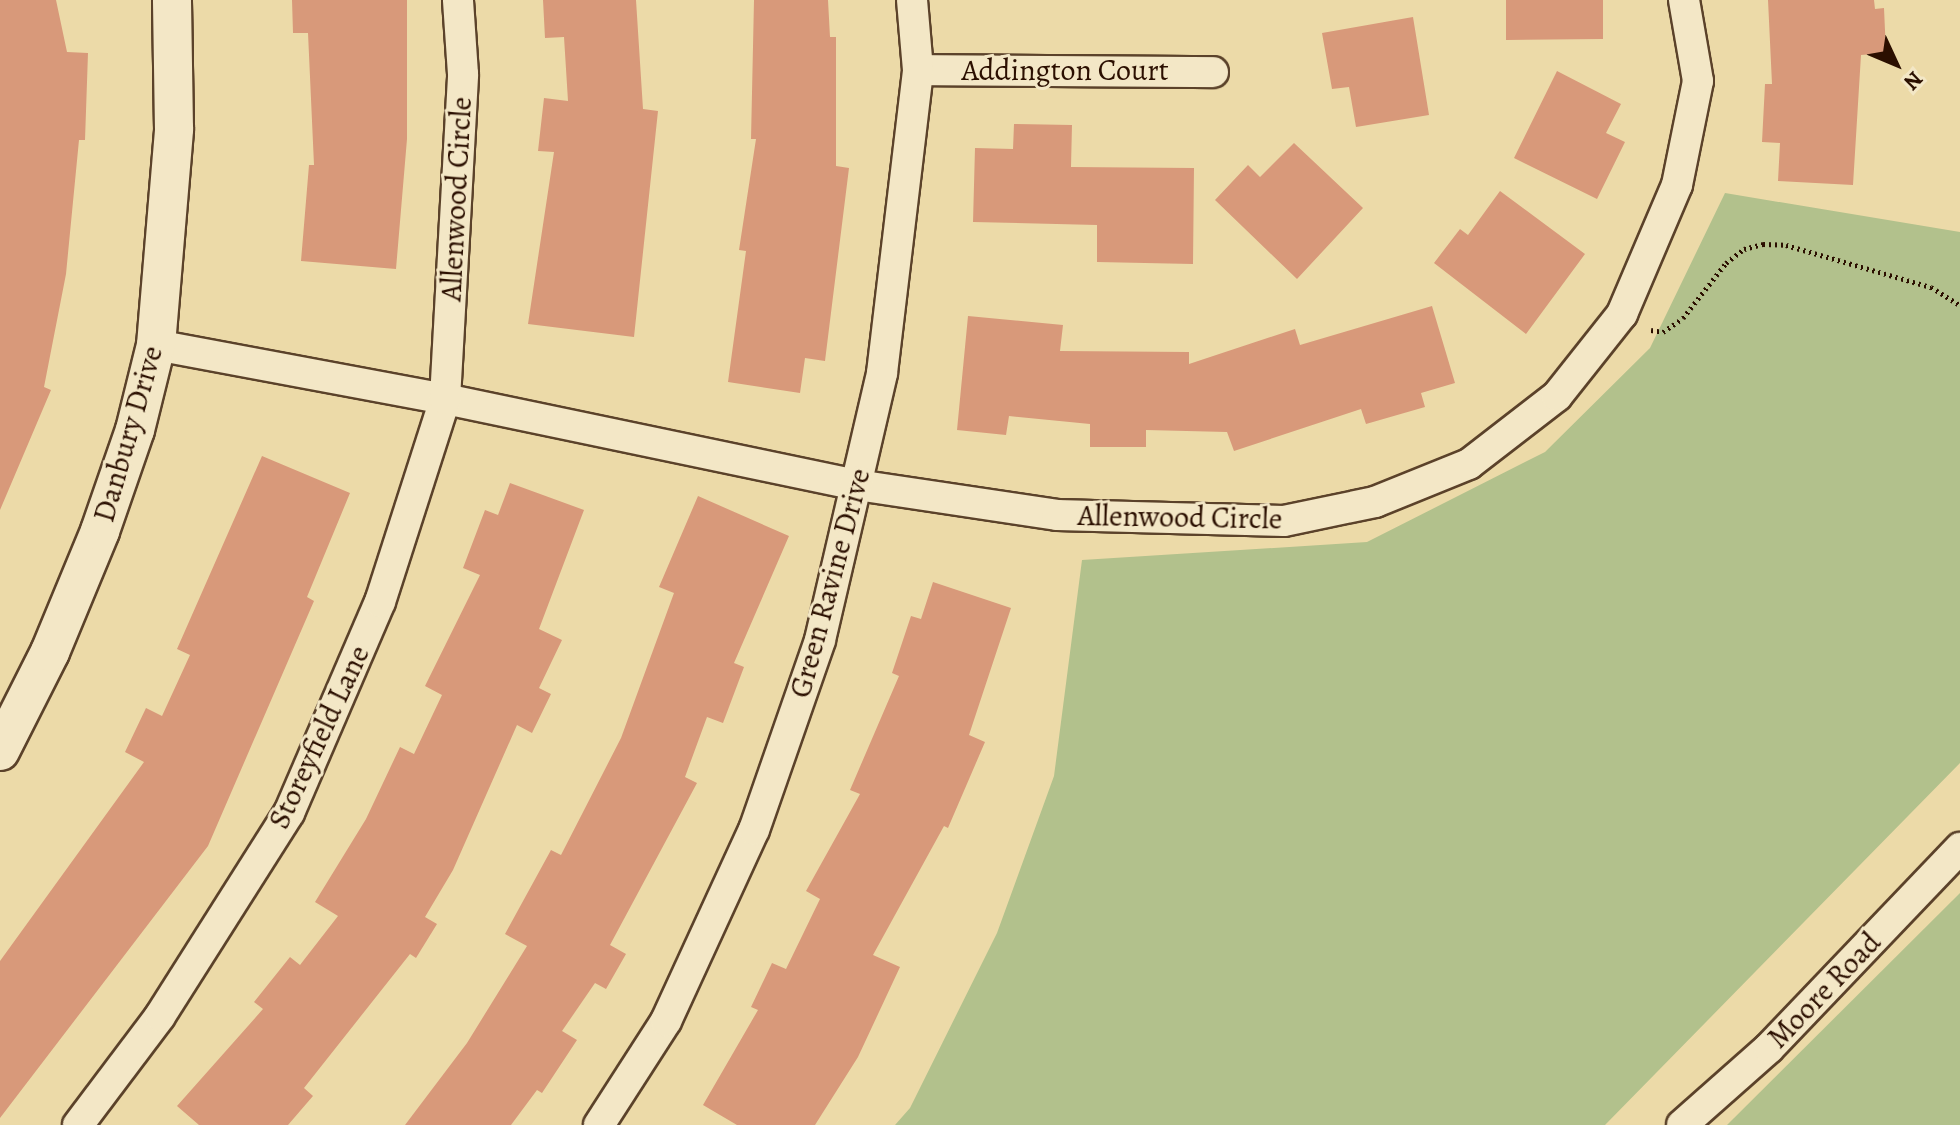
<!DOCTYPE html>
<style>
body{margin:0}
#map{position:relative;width:1960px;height:1125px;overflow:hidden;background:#ecdaa8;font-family:Alegreya,serif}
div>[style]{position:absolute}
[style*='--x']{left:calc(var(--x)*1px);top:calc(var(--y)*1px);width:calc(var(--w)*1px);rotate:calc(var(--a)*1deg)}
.green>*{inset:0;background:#b2c18c}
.building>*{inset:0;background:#d8997a}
.path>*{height:5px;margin-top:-2.5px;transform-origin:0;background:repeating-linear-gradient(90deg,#2b0f00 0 2px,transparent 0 6px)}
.roads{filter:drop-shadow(2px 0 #5b422a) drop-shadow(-2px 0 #5b422a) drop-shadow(0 2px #5b422a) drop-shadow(0 -2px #5b422a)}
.minor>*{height:30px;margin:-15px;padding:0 15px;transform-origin:15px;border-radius:15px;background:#f3e7c6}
.tertiary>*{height:38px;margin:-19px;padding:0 19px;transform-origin:19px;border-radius:19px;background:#f3e7c6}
span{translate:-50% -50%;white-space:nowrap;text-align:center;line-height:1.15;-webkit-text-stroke:6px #f3e7c6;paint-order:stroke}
.street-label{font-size:30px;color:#2b0f00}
.north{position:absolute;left:1856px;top:24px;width:80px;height:80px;-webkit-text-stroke:6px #f3e7c6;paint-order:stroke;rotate:134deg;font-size:22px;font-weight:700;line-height:32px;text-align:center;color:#2b0f00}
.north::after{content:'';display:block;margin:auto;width:28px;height:36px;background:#2b0f00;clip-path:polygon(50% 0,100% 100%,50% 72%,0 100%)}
</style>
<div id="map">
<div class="green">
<i style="clip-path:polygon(1725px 193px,1960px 232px,1960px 763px,1605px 1125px,895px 1125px,910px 1108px,997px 933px,1054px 776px,1082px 560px,1367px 542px,1545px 452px,1650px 348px)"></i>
<i style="clip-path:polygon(1960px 893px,1960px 1125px,1727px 1125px)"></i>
</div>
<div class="building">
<i style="clip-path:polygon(0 0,56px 0,67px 52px,88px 53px,85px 140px,79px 140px,66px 274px,44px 387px,51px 390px,0 510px)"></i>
<i style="clip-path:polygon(292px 0,407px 0,407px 139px,396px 269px,301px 261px,309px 165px,314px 165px,308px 33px,293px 33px)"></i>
<i style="clip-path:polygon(543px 0,636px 0,643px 109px,658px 111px,634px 337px,528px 324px,554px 152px,538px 151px,544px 98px,568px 101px,564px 37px,545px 38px)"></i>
<i style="clip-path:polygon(754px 0,828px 0,830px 37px,836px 37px,836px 166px,849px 168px,825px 361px,805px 358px,800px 393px,728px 382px,746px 251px,739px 250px,756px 139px,751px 139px)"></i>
<i style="clip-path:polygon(1506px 0,1603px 0,1603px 39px,1506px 40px)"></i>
<i style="clip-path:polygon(1768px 0,1874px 0,1875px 9px,1884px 8px,1886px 53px,1861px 55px,1853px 185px,1778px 181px,1780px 143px,1762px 142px,1765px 84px,1772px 84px)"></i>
<i style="clip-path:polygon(1413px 17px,1429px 115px,1356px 127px,1349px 87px,1332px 89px,1322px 33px)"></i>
<i style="clip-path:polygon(1557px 71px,1621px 104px,1606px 133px,1625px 142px,1597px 199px,1514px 158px)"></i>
<i style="clip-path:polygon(1014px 124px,1072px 125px,1071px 167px,1194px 168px,1193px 264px,1097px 262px,1097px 225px,973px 222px,975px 148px,1013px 149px)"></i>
<i style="clip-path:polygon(1294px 143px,1363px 208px,1297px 279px,1215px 200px,1248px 165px,1260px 177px)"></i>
<i style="clip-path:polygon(1500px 191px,1585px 254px,1526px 334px,1434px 263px,1460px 229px,1468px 235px)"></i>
<i style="clip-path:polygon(1432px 306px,1455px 383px,1421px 393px,1425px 407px,1366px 424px,1361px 409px,1234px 451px,1227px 432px,1146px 430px,1146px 447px,1090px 447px,1090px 424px,1009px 416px,1006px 435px,957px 430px,968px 316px,1063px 325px,1060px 351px,1189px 352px,1189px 364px,1295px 329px,1300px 345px)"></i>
<i style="clip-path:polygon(262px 456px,350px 493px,307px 597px,314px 601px,208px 846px,0 1118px,0 961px,144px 762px,125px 752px,146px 708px,162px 716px,190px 655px,177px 649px)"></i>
<i style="clip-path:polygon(510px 483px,584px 510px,539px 629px,562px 640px,539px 688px,551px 694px,532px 733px,517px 725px,453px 870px,425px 917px,437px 924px,416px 958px,410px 954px,304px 1088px,313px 1096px,288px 1125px,199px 1125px,177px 1106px,263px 1009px,254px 1002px,290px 957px,300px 965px,338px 916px,315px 902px,366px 819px,400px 747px,414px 754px,442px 695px,425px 686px,480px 575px,463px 568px,485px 510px,498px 515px)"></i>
<i style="clip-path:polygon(698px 496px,789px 536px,734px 663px,744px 667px,723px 723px,707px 717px,685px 777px,697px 783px,610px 945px,626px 954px,606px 989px,595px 983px,562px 1031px,577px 1040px,542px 1093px,537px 1090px,511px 1125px,405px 1125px,467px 1043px,527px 946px,505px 934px,551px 850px,561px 855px,621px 738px,674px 593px,659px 587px)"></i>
<i style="clip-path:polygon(933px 582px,1011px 608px,969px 735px,985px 742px,948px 828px,944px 826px,873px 955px,900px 967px,858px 1057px,815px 1125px,737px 1125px,703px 1105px,758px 1010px,751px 1007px,772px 963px,786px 969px,820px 899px,806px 891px,860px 794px,850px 790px,899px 676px,892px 673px,911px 616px,921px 619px)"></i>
</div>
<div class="path">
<i style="--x:1651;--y:330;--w:12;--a:9"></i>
<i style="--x:1663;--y:332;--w:24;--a:-35"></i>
<i style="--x:1683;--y:318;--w:70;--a:-52"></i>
<i style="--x:1726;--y:263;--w:23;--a:-38"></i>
<i style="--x:1744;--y:249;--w:20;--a:-15"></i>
<i style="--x:1763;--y:244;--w:23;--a:2"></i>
<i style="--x:1786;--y:245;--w:151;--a:16.2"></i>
<i style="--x:1931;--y:287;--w:34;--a:32"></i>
</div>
<div class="roads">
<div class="minor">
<i style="--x:918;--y:70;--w:295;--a:0.4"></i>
<i style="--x:156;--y:345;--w:294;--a:10.6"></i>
<i style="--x:445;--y:399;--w:421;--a:11.8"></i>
<i style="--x:857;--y:485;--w:202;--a:8.5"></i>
<i style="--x:1057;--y:515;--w:227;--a:1.5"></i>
<i style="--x:1284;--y:521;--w:93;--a:-11.8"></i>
<i style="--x:1375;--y:502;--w:101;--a:-22"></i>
<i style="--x:1469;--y:464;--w:111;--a:-37.7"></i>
<i style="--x:1557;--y:396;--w:105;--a:-51.6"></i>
<i style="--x:1622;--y:314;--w:140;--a:-66.9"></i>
<i style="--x:1677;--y:185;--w:106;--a:-78.6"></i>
<i style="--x:1698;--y:81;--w:82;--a:-99.8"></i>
<i style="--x:78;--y:1125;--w:136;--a:-53"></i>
<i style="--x:160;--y:1016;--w:241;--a:-57.6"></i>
<i style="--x:289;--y:813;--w:230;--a:-66.7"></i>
<i style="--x:380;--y:602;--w:213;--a:-72.2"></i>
<i style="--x:445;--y:399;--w:325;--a:-86.8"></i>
<i style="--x:463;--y:74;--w:74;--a:-93.9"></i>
<i style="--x:599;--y:1125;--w:124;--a:-57.2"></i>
<i style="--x:666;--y:1021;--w:210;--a:-65.3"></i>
<i style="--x:754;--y:830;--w:201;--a:-70.8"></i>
<i style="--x:820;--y:640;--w:274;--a:-76.9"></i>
<i style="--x:882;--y:373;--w:305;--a:-83.2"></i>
<i style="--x:918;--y:70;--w:70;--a:-94.9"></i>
<i style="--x:1682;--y:1125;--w:116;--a:-41.5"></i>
<i style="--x:1769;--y:1048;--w:277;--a:-46.3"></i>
</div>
<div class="tertiary">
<i style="--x:0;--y:751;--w:111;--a:-63.2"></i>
<i style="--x:50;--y:652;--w:131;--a:-67.5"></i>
<i style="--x:100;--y:531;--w:107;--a:-70.9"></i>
<i style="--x:135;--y:430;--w:88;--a:-76.1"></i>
<i style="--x:156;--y:345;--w:217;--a:-85.2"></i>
<i style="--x:174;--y:129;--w:129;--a:-90.9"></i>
</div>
</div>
<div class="street-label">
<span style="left:1065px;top:70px">Addington Court</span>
<span style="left:456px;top:199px;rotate:-87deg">Allenwood Circle</span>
<span style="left:128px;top:434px;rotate:-74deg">Danbury Drive</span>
<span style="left:1180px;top:517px;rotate:1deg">Allenwood Circle</span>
<span style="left:830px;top:583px;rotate:-75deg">Green Ravine Drive</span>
<span style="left:319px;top:737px;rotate:-65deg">Storeyfield Lane</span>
<span style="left:1824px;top:990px;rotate:-46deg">Moore Road</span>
</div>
<div class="north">N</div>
</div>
